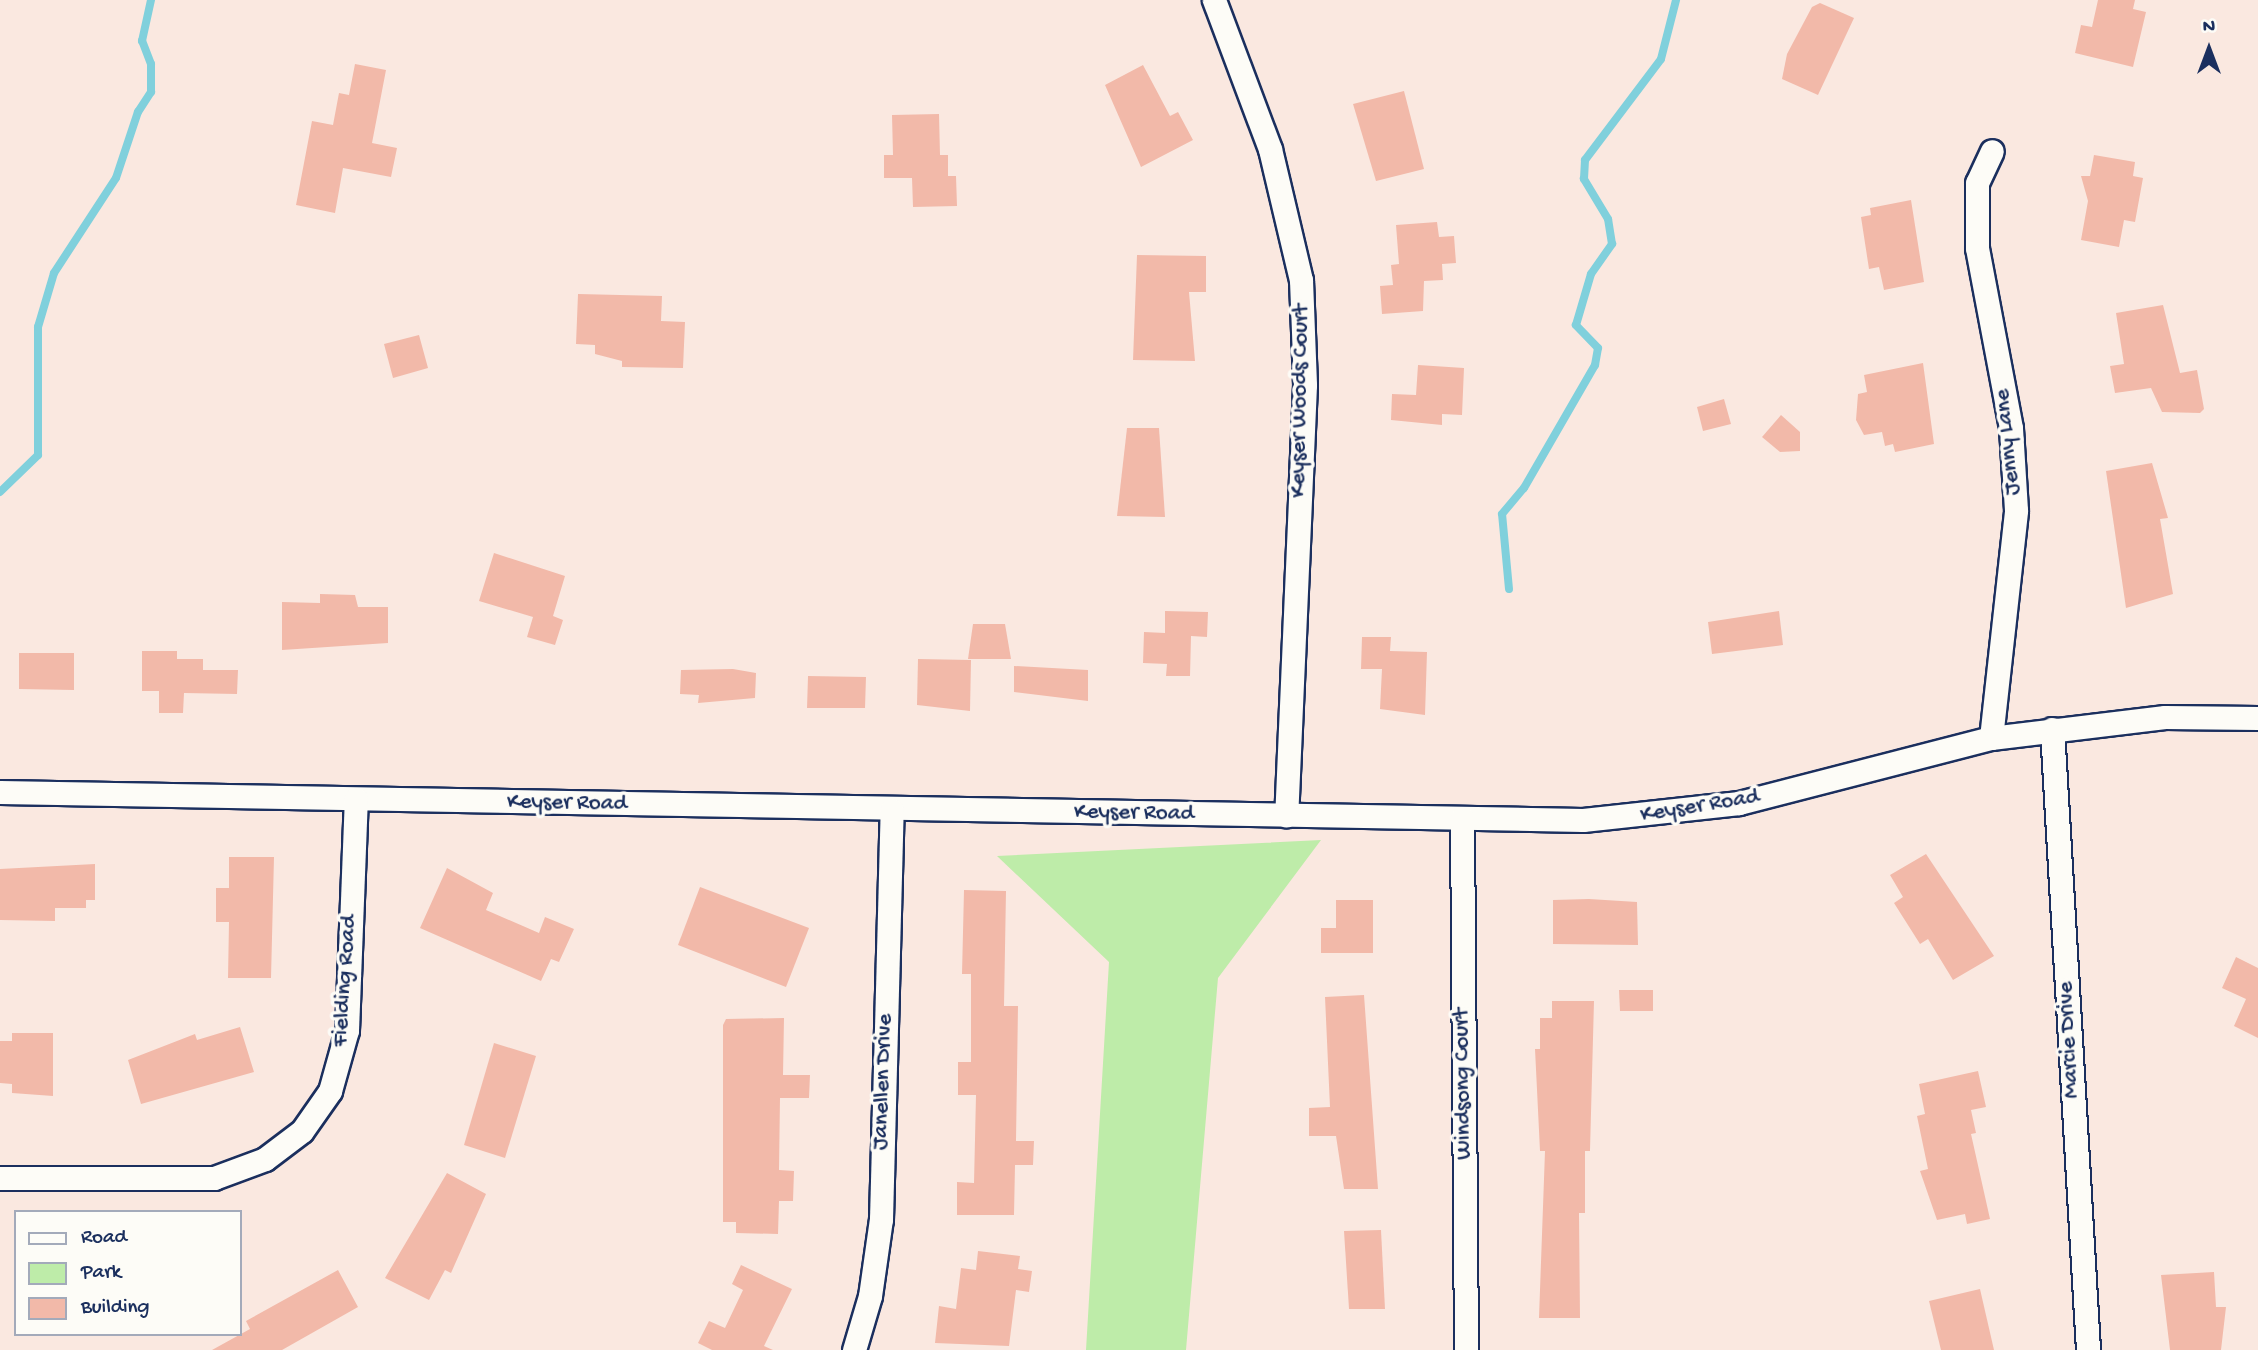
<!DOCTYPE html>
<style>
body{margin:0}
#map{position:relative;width:2258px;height:1350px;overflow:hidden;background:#fae8e0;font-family:"Gochi Hand",sans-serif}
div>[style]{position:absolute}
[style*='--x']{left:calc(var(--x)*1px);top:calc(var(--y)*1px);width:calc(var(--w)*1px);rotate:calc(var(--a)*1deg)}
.green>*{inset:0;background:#beeca9}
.stream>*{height:8px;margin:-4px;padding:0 4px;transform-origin:4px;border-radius:4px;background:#80d0dc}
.building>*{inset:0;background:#f2b9a9}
.roads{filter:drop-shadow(2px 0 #1b2f5e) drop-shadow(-2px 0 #1b2f5e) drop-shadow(0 2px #1b2f5e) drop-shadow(0 -2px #1b2f5e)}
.minor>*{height:23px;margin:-11.5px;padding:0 11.5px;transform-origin:11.5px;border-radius:11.5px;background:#fdfcf7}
span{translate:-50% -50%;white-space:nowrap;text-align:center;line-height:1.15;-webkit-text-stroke:7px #fdfcf7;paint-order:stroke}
.street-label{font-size:23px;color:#1b2f5e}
.legend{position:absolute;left:14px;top:1210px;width:228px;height:126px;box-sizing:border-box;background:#fdfcf7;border:2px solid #a3aaba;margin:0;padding:9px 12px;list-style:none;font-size:21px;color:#1b2f5e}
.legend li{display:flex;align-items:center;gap:14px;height:35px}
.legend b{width:35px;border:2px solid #a3aaba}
.north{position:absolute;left:2174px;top:14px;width:70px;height:70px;-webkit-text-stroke:5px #fdfcf7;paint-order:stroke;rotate:0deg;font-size:19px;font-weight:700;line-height:28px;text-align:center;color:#1b2f5e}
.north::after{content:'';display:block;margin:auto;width:24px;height:32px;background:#1b2f5e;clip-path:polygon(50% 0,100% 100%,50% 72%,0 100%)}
</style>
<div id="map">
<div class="green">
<i style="clip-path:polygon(1321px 840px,1218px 978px,1186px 1350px,1086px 1350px,1109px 962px,997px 856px)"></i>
</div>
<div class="stream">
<i style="--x:0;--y:492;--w:53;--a:-44.2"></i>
<i style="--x:38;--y:455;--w:128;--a:-90"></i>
<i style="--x:38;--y:327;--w:56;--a:-73.5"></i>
<i style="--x:54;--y:273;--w:113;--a:-56.9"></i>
<i style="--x:116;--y:178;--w:70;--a:-71.6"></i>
<i style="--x:138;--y:112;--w:24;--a:-57"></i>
<i style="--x:151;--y:92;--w:28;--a:-90"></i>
<i style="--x:151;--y:64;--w:25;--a:-111"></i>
<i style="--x:142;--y:41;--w:42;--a:-77.6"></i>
<i style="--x:1509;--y:589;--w:75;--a:-95.3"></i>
<i style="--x:1502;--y:514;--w:34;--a:-50"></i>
<i style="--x:1524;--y:488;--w:142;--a:-60"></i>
<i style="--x:1595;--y:365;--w:17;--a:-80"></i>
<i style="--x:1598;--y:348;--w:32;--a:-134"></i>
<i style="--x:1576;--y:325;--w:53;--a:-73.6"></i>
<i style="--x:1591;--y:274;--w:37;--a:-55"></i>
<i style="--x:1612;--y:244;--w:25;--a:-99"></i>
<i style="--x:1608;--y:219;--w:47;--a:-121"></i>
<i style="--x:1584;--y:179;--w:19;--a:-87"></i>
<i style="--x:1585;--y:160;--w:126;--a:-53"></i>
<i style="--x:1661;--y:59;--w:61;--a:-75.7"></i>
</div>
<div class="building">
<i style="clip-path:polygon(2098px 0,2135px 0,2133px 9px,2146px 12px,2133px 67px,2075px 53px,2081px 25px,2092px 27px)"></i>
<i style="clip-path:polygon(1820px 3px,1854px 18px,1818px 95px,1782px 79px,1787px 54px,1812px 7px)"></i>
<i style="clip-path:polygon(355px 64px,386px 70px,372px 143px,397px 148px,391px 177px,343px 168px,335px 213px,296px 205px,312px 121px,333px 125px,339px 93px,349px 95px)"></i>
<i style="clip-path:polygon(1143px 65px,1170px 116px,1178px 112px,1193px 140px,1141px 167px,1105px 85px)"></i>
<i style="clip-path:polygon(1404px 91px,1424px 169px,1376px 181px,1353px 104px)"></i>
<i style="clip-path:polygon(939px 114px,940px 155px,948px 155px,948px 176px,956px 176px,957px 206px,913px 207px,912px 178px,884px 178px,884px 155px,893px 155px,892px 115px)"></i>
<i style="clip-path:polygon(2094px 155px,2135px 162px,2133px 176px,2143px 178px,2135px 222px,2124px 220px,2119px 247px,2081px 240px,2088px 201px,2081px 176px,2090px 176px)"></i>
<i style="clip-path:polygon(1911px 200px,1924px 282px,1884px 290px,1879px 267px,1869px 269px,1861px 217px,1871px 215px,1870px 208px)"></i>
<i style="clip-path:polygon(1437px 222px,1439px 237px,1454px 236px,1456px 263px,1442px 264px,1443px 280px,1424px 281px,1423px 311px,1382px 314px,1380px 286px,1393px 285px,1391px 265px,1399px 264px,1396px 225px)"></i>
<i style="clip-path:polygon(1137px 255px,1206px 256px,1206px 292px,1189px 292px,1195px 361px,1133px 360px)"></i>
<i style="clip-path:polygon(578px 294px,662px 296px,661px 321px,685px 322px,683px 368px,622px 367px,622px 361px,595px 354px,595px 345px,576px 344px)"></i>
<i style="clip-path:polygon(2163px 305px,2180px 373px,2197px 370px,2204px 409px,2200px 413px,2162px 412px,2151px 388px,2115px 393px,2110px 366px,2124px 364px,2116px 313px)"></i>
<i style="clip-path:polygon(419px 335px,428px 368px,393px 378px,384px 344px)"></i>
<i style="clip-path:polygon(1923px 363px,1934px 444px,1895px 452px,1893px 444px,1885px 446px,1882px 432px,1864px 435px,1856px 420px,1858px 394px,1867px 392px,1864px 375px)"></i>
<i style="clip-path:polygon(1418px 365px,1464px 368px,1462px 415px,1442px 414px,1442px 425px,1391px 420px,1392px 394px,1416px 395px)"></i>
<i style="clip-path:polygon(1724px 399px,1731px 424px,1703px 431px,1697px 407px)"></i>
<i style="clip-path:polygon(1781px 415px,1800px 432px,1800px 451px,1780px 452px,1762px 437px)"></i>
<i style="clip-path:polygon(1127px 428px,1159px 428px,1165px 517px,1117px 516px)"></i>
<i style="clip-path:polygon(2152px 463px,2168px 518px,2160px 519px,2173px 594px,2126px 608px,2106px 471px)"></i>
<i style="clip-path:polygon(494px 553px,565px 576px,553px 616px,563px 620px,555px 645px,527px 637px,533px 617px,479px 601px)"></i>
<i style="clip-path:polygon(320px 594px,355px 595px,358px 607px,388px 607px,388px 643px,282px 650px,282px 602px,320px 603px)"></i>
<i style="clip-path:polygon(1165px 611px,1208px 612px,1207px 637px,1191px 636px,1190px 676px,1166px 676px,1167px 664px,1143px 663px,1144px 632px,1165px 633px)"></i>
<i style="clip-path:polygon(1779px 611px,1783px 645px,1712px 654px,1708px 622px)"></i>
<i style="clip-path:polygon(973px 624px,1005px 624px,1011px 659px,968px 659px)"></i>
<i style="clip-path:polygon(1362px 637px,1391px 637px,1390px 651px,1427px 652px,1425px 715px,1380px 709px,1382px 669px,1361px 669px)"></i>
<i style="clip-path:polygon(142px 651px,177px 651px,177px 659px,203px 659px,203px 670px,238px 670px,237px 694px,184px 693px,183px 713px,159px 713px,159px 691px,142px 691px)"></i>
<i style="clip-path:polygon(19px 653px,74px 653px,74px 690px,19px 689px)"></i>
<i style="clip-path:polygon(918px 659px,971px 660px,970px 711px,917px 705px)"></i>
<i style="clip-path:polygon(1014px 666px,1088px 670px,1088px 701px,1014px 692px)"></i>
<i style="clip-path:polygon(733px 669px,756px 673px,755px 698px,698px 703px,699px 695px,680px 694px,681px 670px)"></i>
<i style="clip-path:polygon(808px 676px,866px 677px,865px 708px,807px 708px)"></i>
<i style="clip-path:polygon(1926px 854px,1994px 956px,1953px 980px,1928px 939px,1920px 944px,1894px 903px,1903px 897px,1890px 875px)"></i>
<i style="clip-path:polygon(229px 857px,274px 857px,271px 978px,228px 978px,229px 922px,216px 922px,216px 888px,229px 888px)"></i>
<i style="clip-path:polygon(95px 864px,95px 900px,86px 900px,86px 908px,55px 908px,55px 921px,0 920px,0 869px)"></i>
<i style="clip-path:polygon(447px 868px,493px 893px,486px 910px,539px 933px,545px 917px,574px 929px,559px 962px,551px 959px,541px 981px,420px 928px)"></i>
<i style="clip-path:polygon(700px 887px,809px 928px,786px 987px,678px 945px)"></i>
<i style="clip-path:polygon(964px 890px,1006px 891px,1004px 1006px,1018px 1006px,1016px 1141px,1034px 1141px,1033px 1165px,1015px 1165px,1014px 1215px,957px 1215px,957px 1182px,974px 1183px,976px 1095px,958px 1095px,958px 1062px,971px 1062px,971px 974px,962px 974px)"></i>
<i style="clip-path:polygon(1589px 899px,1637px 902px,1638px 945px,1553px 944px,1553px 900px)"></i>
<i style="clip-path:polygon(1336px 900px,1373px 900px,1373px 953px,1321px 953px,1321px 928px,1336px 928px)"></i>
<i style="clip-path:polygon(2236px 957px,2258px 968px,2258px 1038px,2234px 1026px,2246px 999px,2222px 988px)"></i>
<i style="clip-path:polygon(1619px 990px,1653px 990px,1653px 1011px,1620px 1011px)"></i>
<i style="clip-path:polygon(1364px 995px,1378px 1189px,1344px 1189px,1336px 1136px,1309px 1136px,1309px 1108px,1330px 1107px,1325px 997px)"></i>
<i style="clip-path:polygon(1552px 1001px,1594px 1001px,1590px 1151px,1585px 1151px,1585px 1213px,1579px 1213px,1580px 1318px,1539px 1318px,1545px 1151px,1540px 1151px,1535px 1049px,1540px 1049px,1540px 1018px,1552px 1018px)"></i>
<i style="clip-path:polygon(784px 1018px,783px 1075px,810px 1075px,809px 1098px,780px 1098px,779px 1170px,794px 1171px,793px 1201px,779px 1201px,778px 1234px,736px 1233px,736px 1222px,723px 1222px,723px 1025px,726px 1019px)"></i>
<i style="clip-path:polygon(240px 1027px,254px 1072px,141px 1104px,128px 1060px,195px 1034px,197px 1040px)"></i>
<i style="clip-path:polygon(12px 1033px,53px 1033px,53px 1096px,12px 1093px,12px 1084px,0 1083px,0 1041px,12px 1041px)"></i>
<i style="clip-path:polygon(494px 1043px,536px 1056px,505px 1158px,464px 1145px)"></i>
<i style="clip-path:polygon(1978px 1071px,1986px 1107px,1971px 1110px,1976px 1133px,1971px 1134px,1990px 1219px,1967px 1224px,1965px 1214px,1937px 1220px,1920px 1171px,1928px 1169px,1917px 1116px,1925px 1114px,1919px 1084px)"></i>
<i style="clip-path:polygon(447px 1173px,486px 1194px,451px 1273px,445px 1270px,429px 1300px,385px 1278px)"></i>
<i style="clip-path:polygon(1381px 1230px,1385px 1309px,1349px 1309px,1344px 1231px)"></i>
<i style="clip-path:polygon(978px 1251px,1020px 1256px,1018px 1269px,1032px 1271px,1029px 1292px,1016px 1290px,1009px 1346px,935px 1343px,939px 1306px,956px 1309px,961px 1268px,976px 1270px)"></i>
<i style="clip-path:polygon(741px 1265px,792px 1289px,764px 1346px,773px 1350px,712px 1350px,698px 1343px,709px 1321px,725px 1328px,743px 1290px,732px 1284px)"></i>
<i style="clip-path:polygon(338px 1270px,358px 1307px,282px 1350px,212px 1350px,250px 1329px,246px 1321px)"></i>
<i style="clip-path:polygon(2214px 1272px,2216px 1307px,2226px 1307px,2221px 1350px,2170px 1350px,2161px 1275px)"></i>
<i style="clip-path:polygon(1980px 1289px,1994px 1350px,1941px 1350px,1929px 1301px)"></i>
</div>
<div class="roads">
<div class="minor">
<i style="--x:1214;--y:0;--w:159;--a:69.4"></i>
<i style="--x:1270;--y:149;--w:135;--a:76.7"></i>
<i style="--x:1301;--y:280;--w:105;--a:87.8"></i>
<i style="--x:1305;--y:385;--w:431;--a:92.5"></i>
<i style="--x:2052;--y:729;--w:622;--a:86.68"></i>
<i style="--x:1991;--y:738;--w:229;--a:-83.7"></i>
<i style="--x:2016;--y:510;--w:82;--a:-93.5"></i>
<i style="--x:2011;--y:428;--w:183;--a:-100.7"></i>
<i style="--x:1977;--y:248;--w:65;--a:-90"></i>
<i style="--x:1977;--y:183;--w:35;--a:-65"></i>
<i style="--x:0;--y:792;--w:1583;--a:1.01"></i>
<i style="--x:1583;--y:820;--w:157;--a:-6.2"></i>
<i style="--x:1739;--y:803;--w:260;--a:-14.5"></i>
<i style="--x:1991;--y:738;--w:175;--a:-6.9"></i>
<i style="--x:2165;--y:717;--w:93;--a:0.6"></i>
<i style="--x:1462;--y:818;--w:532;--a:89.57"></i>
<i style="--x:0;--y:1178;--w:214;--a:0"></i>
<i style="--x:214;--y:1178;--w:54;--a:-20.4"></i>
<i style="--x:265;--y:1159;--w:46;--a:-37.1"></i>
<i style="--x:302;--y:1131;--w:49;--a:-55"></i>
<i style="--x:330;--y:1091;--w:63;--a:-74.4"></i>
<i style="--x:347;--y:1030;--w:231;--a:-87.8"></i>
<i style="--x:854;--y:1350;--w:56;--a:-73.5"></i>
<i style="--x:870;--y:1296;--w:78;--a:-81.9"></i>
<i style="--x:881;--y:1219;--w:409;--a:-88.5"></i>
</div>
</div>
<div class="street-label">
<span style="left:1301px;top:401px;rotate:-89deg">Keyser Woods Court</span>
<span style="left:2009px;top:442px;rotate:-96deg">Jenny Lane</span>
<span style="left:567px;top:804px;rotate:1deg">Keyser Road</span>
<span style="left:1700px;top:807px;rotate:-9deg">Keyser Road</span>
<span style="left:1134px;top:814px;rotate:1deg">Keyser Road</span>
<span style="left:346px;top:981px;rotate:-86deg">Fielding Road</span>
<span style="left:2070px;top:1040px;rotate:-93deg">Marcie Drive</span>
<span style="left:884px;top:1082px;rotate:-88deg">Janellen Drive</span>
<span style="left:1464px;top:1084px;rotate:-91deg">Windsong Court</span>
</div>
<ul class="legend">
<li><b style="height:9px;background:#fdfcf7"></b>Road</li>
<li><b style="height:19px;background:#beeca9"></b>Park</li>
<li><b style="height:19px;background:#f2b9a9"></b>Building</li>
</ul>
<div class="north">N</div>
</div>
